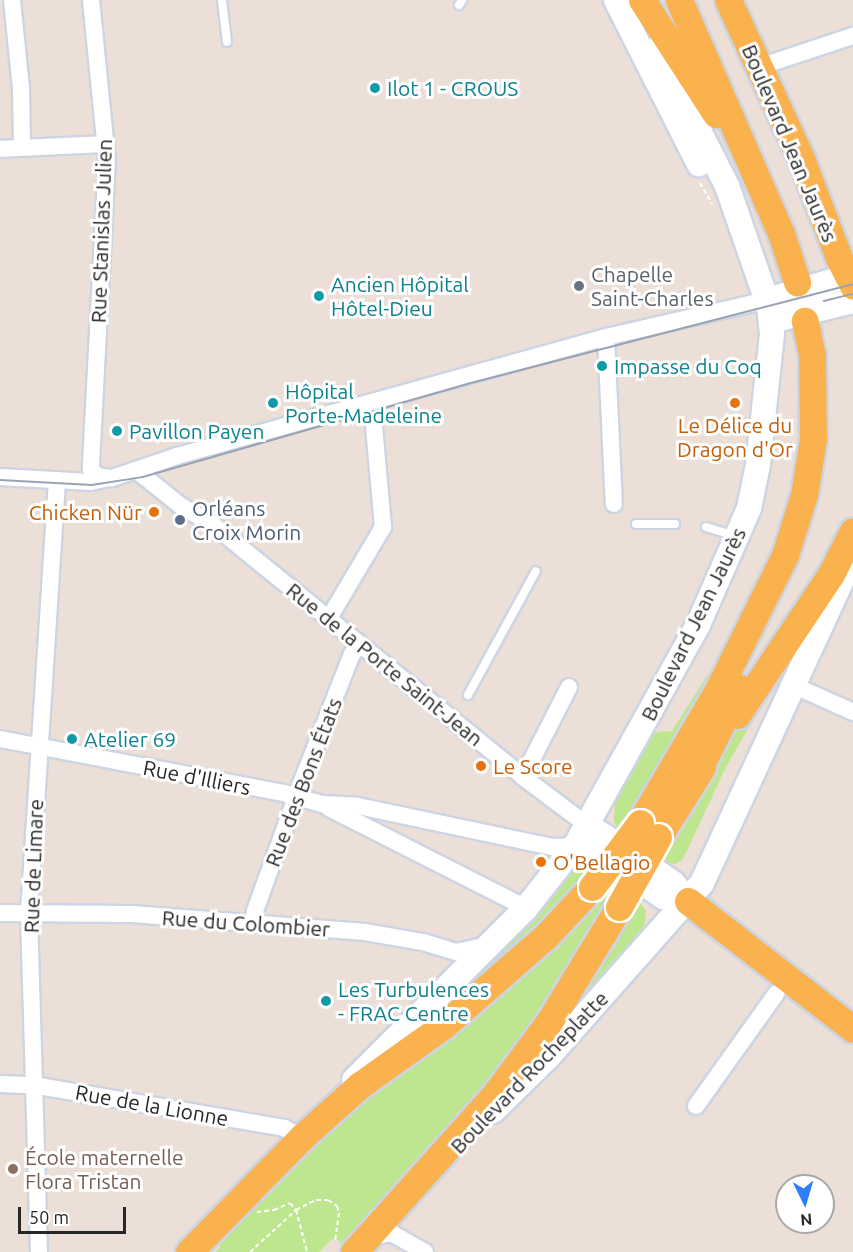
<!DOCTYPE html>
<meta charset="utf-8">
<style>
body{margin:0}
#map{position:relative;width:853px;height:1252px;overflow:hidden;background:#ebdfd7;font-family:Ubuntu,sans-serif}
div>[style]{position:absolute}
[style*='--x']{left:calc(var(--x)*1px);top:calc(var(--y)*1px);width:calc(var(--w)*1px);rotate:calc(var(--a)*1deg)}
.green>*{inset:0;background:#bde68f}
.path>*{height:2px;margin-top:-1px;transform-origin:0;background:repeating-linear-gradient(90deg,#fff 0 4.5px,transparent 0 7.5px)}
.roads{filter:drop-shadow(2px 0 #cdd5e2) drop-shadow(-2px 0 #cdd5e2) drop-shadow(0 2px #cdd5e2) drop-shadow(0 -2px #cdd5e2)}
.lane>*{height:8px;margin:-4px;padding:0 4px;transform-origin:4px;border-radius:4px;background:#fff}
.street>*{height:16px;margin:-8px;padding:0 8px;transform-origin:8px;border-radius:8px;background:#fff}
.secondary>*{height:24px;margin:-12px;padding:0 12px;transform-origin:12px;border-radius:12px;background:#fff}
.primary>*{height:27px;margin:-13.5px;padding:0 13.5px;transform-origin:13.5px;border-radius:13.5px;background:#f9b24e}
.tram>*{height:1.5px;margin:-0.75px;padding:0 0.75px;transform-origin:0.75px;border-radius:0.75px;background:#9aa2b3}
.bridges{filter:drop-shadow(2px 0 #fff) drop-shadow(-2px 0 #fff) drop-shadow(0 2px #fff) drop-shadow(0 -2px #fff)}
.primary-bridge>*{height:27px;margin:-13.5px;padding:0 13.5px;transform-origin:13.5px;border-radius:13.5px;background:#f9b24e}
.dots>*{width:16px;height:16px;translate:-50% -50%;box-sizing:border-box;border:3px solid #fff;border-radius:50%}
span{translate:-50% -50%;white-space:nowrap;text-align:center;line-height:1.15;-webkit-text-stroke:6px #fff;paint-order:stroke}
.culture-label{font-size:21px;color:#0d838f}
.left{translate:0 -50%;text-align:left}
.street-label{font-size:21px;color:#272727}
.worship-label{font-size:21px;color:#5b616d}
.food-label{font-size:21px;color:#c56008}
.right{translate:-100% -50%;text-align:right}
.service-label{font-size:21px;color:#4e5e75}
.education-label{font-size:21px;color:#785e54}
.north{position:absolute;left:775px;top:1174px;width:60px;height:60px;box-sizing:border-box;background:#fff;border:2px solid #a9a9a9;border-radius:50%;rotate:175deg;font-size:16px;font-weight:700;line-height:24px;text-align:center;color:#272727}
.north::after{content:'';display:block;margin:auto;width:21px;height:27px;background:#307dff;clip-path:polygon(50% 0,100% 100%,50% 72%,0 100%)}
.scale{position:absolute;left:18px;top:1207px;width:108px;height:27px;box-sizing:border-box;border:3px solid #272727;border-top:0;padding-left:8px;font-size:18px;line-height:21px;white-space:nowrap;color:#272727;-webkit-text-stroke:4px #fff;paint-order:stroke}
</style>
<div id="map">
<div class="green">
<i style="clip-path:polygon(814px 613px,819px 614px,769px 692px,726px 767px,683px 859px,675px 864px,663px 862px,661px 858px,708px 768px)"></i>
<i style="clip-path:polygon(719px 657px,661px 774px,618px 832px,614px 821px,615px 799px,641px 752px,656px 732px,672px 731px)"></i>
<i style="clip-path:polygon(583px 863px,593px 866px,550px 916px,455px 997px,454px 995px,487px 968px,569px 874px)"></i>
<i style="clip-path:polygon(601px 891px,613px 900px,578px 958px,519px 1042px,421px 1162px,342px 1244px,337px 1239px,331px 1240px,319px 1252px,215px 1252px,220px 1247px,219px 1234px,349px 1103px)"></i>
<i style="clip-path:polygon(638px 901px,646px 910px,644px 930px,623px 959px,528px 1066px,610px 947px,615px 947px,621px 936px,616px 932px)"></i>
</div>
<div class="path">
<i style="--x:700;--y:183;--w:24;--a:60"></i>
<i style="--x:257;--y:1212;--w:17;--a:-7"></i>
<i style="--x:274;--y:1210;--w:17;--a:-24"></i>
<i style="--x:290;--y:1203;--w:9;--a:49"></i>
<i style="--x:296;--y:1210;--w:43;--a:75.3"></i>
<i style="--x:250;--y:1252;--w:62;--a:-42.4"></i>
<i style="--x:296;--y:1210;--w:22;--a:-27"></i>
<i style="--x:316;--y:1200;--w:12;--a:0"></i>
<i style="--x:328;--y:1200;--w:11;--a:34"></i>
<i style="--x:337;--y:1206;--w:7;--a:74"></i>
<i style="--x:339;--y:1213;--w:27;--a:98"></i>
</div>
<div class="roads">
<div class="lane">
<i style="--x:222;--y:0;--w:42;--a:83.2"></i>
<i style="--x:459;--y:5;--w:6;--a:-59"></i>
<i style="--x:636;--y:524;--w:39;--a:0"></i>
<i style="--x:706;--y:527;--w:30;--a:17"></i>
<i style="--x:468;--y:695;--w:141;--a:-61.3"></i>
</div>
<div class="street">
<i style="--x:12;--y:0;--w:88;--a:84.2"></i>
<i style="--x:21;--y:88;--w:59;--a:89"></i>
<i style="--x:91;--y:0;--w:160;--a:84.3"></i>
<i style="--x:107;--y:159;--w:304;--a:93"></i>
<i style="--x:91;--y:463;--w:6;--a:90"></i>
<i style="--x:91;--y:469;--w:9;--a:49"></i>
<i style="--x:97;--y:476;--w:15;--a:8"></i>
<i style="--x:112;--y:478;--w:69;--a:-18.7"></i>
<i style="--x:177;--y:456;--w:445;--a:-15.5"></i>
<i style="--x:606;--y:337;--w:165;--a:-12.9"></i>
<i style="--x:759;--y:67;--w:99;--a:-18.3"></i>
<i style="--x:0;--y:149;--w:106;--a:-2.7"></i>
<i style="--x:606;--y:337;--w:167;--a:87.3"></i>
<i style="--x:136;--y:470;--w:58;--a:38.7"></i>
<i style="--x:181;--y:506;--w:36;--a:30"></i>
<i style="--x:212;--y:524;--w:401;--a:39.1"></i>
<i style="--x:523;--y:777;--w:80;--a:36.9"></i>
<i style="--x:0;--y:477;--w:91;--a:3.1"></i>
<i style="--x:91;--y:482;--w:17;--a:-13"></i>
<i style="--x:329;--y:618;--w:106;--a:-59.3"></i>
<i style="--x:383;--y:527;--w:124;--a:-95.1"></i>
<i style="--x:795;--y:686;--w:64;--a:24.1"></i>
<i style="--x:0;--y:739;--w:292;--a:10.8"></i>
<i style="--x:287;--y:794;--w:37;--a:16"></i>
<i style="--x:323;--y:804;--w:35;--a:3"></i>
<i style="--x:358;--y:806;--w:198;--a:11.9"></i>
<i style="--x:552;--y:847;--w:23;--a:-2"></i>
<i style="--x:523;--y:777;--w:101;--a:-62.9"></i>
<i style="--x:329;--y:808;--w:221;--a:26.9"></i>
<i style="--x:0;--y:913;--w:132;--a:0.4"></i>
<i style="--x:132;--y:914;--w:234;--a:4.4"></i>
<i style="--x:365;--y:932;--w:59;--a:9.8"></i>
<i style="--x:423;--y:942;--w:34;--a:17"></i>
<i style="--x:456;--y:952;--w:33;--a:-12"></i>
<i style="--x:254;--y:924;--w:13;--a:-86"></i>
<i style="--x:255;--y:911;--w:133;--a:-70.2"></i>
<i style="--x:300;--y:786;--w:142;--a:-68.5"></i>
<i style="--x:352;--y:654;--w:13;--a:-51"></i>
<i style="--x:0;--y:1084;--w:33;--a:2"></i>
<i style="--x:33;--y:1085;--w:255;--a:9.7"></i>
<i style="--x:284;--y:1128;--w:20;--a:27"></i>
<i style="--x:696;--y:1106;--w:138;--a:-54.5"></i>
<i style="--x:368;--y:1238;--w:24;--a:-12"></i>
<i style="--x:391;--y:1233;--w:39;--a:29"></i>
<i style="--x:39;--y:1252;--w:339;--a:-91.7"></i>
<i style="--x:29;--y:913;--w:434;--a:-86.3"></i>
</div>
<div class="secondary">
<i style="--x:616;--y:0;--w:184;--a:63.2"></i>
<i style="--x:767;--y:300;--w:90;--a:-16.2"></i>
<i style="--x:771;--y:321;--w:84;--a:-13.7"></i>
<i style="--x:587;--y:825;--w:30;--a:33"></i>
<i style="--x:575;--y:846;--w:29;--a:18"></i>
<i style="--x:653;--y:869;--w:24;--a:35"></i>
<i style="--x:673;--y:883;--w:23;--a:50"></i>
<i style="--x:643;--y:883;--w:24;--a:35"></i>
<i style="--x:663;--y:897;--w:25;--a:9"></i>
<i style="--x:354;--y:1080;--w:243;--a:-45"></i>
<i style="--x:526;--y:908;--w:79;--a:-51.7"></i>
<i style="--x:575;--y:846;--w:253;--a:-60.9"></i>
<i style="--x:698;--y:625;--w:128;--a:-66.4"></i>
<i style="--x:749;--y:508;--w:44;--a:-78.2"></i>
<i style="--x:758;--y:465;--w:132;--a:-83.9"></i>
<i style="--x:772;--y:334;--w:27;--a:-96"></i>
<i style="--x:769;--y:307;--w:128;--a:-109.1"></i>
<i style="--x:727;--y:186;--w:97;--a:-116.8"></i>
<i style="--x:683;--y:99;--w:61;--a:-110.2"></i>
<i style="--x:493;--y:1111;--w:78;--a:-44.5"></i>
<i style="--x:549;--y:1056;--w:231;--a:-48.5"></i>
<i style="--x:702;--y:883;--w:360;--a:-65.2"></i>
</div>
<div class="primary">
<i style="--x:642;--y:0;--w:136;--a:57"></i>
<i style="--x:679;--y:0;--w:254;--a:66.4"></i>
<i style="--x:781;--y:233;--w:52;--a:71.9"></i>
<i style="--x:728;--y:0;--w:174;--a:65.2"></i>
<i style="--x:801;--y:158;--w:107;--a:69.2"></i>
<i style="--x:839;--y:258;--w:31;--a:63"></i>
<i style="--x:737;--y:715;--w:169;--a:-56.3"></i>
<i style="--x:831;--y:574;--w:48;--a:-62.9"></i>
<i style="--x:693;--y:781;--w:104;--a:-63.7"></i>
<i style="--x:640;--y:823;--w:152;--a:-59.6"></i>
<i style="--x:717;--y:692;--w:153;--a:-63.6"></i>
<i style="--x:785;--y:555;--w:63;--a:-72.4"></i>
<i style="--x:804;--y:495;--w:57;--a:-80.9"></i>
<i style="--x:813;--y:439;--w:84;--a:-90.7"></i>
<i style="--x:812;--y:355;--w:35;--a:-102"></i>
<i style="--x:658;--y:837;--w:83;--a:-57.8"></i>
<i style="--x:688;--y:901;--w:209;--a:37.8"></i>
<i style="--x:189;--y:1252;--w:161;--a:-45.5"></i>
<i style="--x:302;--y:1137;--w:78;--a:-41.9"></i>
<i style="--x:360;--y:1085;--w:103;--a:-35.5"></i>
<i style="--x:444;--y:1025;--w:134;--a:-41.1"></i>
<i style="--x:545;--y:937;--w:69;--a:-46.8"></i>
<i style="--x:354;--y:1252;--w:213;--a:-48.2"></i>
<i style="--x:496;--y:1093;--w:89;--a:-53.3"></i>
<i style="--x:549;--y:1022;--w:135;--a:-58.7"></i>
</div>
</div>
<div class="tram">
<i style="--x:824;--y:301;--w:30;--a:-14"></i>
<i style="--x:0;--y:480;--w:92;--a:3.1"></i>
<i style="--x:92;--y:485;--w:52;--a:-8.9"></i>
<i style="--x:143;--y:477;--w:337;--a:-16"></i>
<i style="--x:467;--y:384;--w:399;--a:-14.5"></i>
</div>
<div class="bridges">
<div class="primary-bridge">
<i style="--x:592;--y:887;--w:80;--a:-53.1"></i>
<i style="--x:619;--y:907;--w:80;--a:-60.9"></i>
</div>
</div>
<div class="dots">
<i style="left:375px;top:88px;background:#0f9aa8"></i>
<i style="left:579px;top:286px;background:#6b7280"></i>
<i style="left:319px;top:296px;background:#0f9aa8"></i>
<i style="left:602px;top:366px;background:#0f9aa8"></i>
<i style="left:273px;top:403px;background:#0f9aa8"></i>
<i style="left:735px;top:403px;background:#e8710a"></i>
<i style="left:117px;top:431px;background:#0f9aa8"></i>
<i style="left:154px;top:512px;background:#e8710a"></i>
<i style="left:180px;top:520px;background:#5c6f8a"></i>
<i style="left:72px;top:739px;background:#0f9aa8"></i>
<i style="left:481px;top:766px;background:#e8710a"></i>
<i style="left:541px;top:862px;background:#e8710a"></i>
<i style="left:326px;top:1001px;background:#0f9aa8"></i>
<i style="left:13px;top:1169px;background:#8d6e63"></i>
</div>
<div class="culture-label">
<span class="left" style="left:387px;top:88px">Ilot 1 - CROUS</span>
<span class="left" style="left:331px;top:296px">Ancien Hôpital<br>Hôtel-Dieu</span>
<span class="left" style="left:614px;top:366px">Impasse du Coq</span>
<span class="left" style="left:285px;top:403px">Hôpital<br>Porte-Madeleine</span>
<span class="left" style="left:129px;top:431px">Pavillon Payen</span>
<span class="left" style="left:84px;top:739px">Atelier 69</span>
<span class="left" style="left:338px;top:1001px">Les Turbulences<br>- FRAC Centre</span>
</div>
<div class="street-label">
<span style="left:790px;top:143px;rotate:67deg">Boulevard Jean Jaurès</span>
<span style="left:101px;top:231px;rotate:-88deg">Rue Stanislas Julien</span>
<span style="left:693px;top:624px;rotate:-64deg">Boulevard Jean Jaurès</span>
<span style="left:385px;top:664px;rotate:39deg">Rue de la Porte Saint-Jean</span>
<span style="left:197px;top:777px;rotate:11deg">Rue d'Illiers</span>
<span style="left:303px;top:782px;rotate:-69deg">Rue des Bons États</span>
<span style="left:33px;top:866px;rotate:-88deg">Rue de Limare</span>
<span style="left:246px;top:923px;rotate:4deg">Rue du Colombier</span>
<span style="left:529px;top:1072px;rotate:-46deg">Boulevard Rocheplatte</span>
<span style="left:152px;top:1105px;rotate:10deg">Rue de la Lionne</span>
</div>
<div class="worship-label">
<span class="left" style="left:591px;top:286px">Chapelle<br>Saint-Charles</span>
</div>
<div class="food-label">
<span style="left:735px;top:437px">Le Délice du<br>Dragon d'Or</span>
<span class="right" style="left:142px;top:512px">Chicken Nür</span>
<span class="left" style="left:493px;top:766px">Le Score</span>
<span class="left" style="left:553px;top:862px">O'Bellagio</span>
</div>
<div class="service-label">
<span class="left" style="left:192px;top:520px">Orléans<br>Croix Morin</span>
</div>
<div class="education-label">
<span class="left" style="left:25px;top:1169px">École maternelle<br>Flora Tristan</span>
</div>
<div class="north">N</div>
<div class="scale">50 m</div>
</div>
